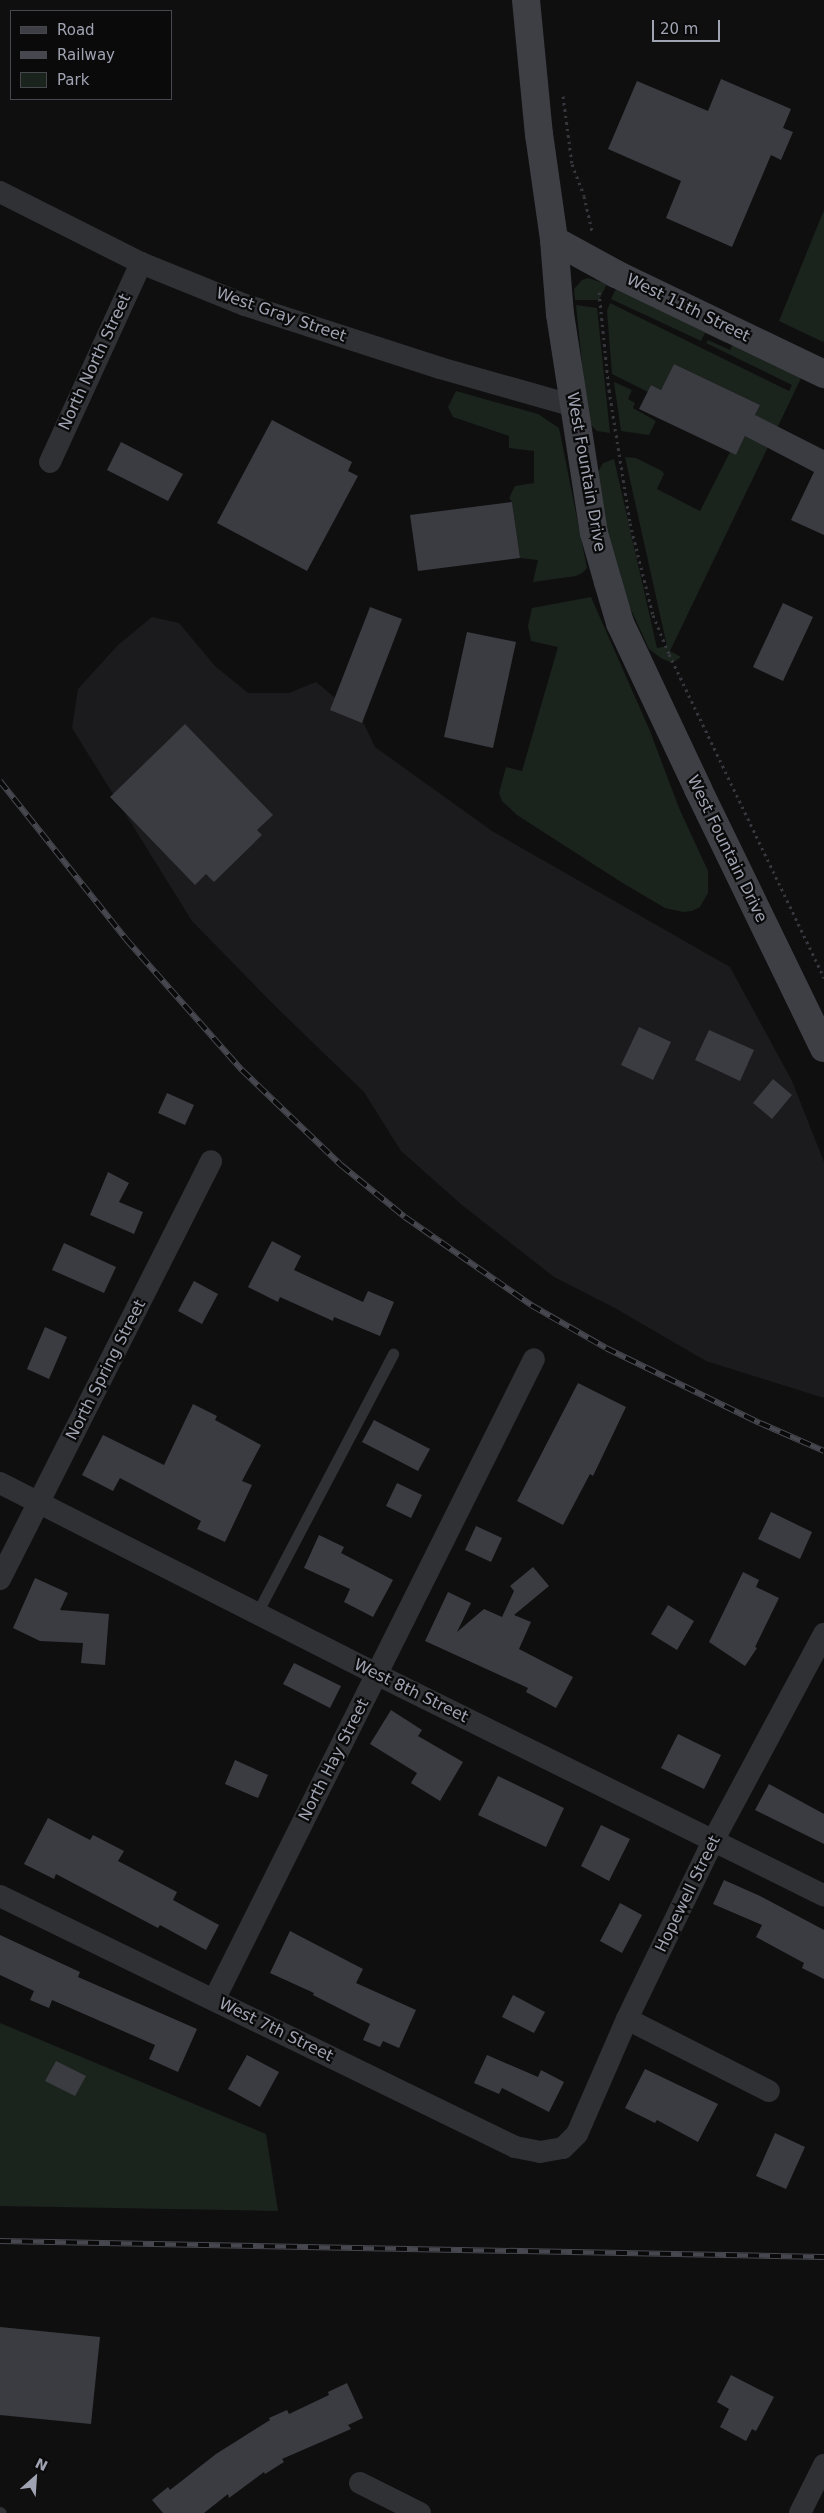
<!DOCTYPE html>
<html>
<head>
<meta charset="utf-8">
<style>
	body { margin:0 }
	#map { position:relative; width:824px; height:2513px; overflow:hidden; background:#0f0f10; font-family:"DejaVu Sans",sans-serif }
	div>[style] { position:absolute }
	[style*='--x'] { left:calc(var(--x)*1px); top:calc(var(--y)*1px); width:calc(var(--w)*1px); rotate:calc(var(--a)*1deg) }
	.built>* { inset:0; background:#1b1b1d }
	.green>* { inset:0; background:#1b231d }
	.building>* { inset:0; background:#3b3c41 }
	.path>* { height:3px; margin-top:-1.5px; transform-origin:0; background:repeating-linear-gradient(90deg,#36373c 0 2.5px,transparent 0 6.5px) }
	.lane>* { height:11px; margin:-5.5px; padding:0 5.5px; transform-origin:5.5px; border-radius:5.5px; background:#303135 }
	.street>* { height:22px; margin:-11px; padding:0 11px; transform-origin:11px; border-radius:11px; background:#303135 }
	.secondary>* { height:28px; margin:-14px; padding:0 14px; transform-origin:14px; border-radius:14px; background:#3e3f45 }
	.rail>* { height:5.5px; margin-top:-2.75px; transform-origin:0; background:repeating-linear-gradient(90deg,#0a0a0b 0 11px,#47484f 0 22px); box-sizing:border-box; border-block:1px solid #47484f }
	span { translate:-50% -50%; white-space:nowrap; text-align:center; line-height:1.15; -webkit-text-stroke:4.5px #0a0a0b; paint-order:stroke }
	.street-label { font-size:16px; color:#a0a4b2 }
	.legend { position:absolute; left:10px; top:10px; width:162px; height:90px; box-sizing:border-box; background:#0a0a0b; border:1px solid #46484e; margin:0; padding:6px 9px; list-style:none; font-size:15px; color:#a0a4b2 }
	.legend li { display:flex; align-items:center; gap:10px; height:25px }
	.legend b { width:25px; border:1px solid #46484e }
	.north { position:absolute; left:10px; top:2453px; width:50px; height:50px; -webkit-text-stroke:4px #0a0a0b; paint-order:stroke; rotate:26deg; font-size:14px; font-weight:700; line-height:20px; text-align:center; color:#a0a4b2 }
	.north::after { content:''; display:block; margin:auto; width:18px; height:22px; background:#a0a4b2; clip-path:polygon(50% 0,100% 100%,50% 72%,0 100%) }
	.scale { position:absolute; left:652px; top:20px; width:68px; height:22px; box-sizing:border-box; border:2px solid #a0a4b2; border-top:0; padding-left:6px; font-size:15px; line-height:18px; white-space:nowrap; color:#a0a4b2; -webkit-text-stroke:4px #0a0a0b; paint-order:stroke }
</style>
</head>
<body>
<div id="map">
	<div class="built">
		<div style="clip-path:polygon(152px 617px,179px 623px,215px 666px,248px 693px,289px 693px,316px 682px,362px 720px,375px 747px,492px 831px,730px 967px,792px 1081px,824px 1162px,824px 1398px,706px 1361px,615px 1308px,554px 1277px,462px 1205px,401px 1151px,364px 1092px,273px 1004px,192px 921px,72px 728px,78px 689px,118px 645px)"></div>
	</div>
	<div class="green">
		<div style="clip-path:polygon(824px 210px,824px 340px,823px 342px,779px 321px)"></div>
		<div style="clip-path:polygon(588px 278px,607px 284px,599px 300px,575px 300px,574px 289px,582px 280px)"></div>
		<div style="clip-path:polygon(617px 287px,728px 339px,726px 343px,705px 333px,701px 341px,611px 299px)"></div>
		<div style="clip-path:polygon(610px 303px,789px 391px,792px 385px,706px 343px,708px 340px,730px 350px,734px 342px,803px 374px,670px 651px,681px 657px,672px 663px,661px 658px,649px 649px,628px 603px,604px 522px,598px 472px,603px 463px,614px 459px,657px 648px,667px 646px,625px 457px,636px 458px,662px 471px,664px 474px,657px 489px,700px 511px,730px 452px,736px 455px,760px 405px,674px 364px,661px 390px,651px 385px,648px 392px,612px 374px,607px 311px)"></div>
		<div style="clip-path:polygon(576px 305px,597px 308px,610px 433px,597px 431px,588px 422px)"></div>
		<div style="clip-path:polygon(614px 382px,632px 390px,628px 399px,635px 403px,633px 408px,656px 421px,649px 435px,621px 431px)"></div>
		<div style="clip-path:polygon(456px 391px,538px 414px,559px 428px,587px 568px,582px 573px,576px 576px,533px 582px,538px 560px,520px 558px,512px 502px,509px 498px,515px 486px,534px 483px,534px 451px,509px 448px,509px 436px,453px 417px,448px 407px)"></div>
		<div style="clip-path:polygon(591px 597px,650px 731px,679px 808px,708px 871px,708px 893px,700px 907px,692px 911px,683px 912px,665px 908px,621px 882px,517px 815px,502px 801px,499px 793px,506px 767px,522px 771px,558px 647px,531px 641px,528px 626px,532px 608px)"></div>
		<div style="clip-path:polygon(0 2023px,266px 2134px,278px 2211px,0 2206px)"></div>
	</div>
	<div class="building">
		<div style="clip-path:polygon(721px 79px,791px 109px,783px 128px,793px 132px,781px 160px,771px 155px,732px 247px,666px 218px,681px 181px,608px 149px,637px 81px,708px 111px)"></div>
		<div style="clip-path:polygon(674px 364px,760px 405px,755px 415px,824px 450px,824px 535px,791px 520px,814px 472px,745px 436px,736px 455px,639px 409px,651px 385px,661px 390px)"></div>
		<div style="clip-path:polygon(272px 420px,352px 462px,348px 471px,358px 476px,307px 571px,217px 523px)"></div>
		<div style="clip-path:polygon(121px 442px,183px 474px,168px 501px,107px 470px)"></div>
		<div style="clip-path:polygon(512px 502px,520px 558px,418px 571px,410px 515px)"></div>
		<div style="clip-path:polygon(783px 603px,813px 617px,783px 681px,753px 667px)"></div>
		<div style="clip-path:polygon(370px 607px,402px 619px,362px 723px,330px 710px)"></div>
		<div style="clip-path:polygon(467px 632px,516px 642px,493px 748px,444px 737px)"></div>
		<div style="clip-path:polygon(185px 724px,273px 815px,257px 830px,262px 835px,214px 882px,206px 874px,195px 885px,110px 797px)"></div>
		<div style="clip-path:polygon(639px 1027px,671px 1042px,653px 1080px,621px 1065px)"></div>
		<div style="clip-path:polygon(709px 1030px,754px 1050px,740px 1081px,695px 1060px)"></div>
		<div style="clip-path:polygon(773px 1079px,792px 1095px,772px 1119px,753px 1103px)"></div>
		<div style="clip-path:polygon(167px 1093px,194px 1105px,185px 1125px,158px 1113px)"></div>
		<div style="clip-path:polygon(108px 1172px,129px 1183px,119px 1202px,143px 1212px,134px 1234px,90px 1215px)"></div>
		<div style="clip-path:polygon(272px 1241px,301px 1256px,294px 1270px,363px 1302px,368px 1291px,394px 1302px,380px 1336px,334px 1317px,333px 1321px,280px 1297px,278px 1302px,248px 1287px)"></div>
		<div style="clip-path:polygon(64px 1243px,116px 1267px,104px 1293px,52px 1270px)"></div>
		<div style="clip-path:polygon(194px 1281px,218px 1294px,202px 1324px,178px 1311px)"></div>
		<div style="clip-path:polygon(45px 1327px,67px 1337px,49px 1379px,27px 1369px)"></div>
		<div style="clip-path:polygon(578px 1383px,626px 1407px,593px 1476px,590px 1474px,563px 1525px,517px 1501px)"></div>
		<div style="clip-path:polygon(193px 1404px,217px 1416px,215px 1420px,261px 1445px,242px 1481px,252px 1485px,225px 1542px,197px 1529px,201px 1521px,120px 1478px,113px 1491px,82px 1475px,103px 1435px,164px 1465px)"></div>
		<div style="clip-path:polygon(374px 1420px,430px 1449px,418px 1471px,362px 1442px)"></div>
		<div style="clip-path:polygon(397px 1483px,422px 1495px,411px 1518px,386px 1506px)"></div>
		<div style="clip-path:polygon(771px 1512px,812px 1532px,800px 1559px,758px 1539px)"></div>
		<div style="clip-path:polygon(476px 1526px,502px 1538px,491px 1562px,465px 1550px)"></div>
		<div style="clip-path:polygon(319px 1535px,344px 1547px,341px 1553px,393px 1580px,373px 1617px,344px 1602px,350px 1589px,304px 1568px)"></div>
		<div style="clip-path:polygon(533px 1567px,549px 1586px,514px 1615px,531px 1622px,519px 1649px,573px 1677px,556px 1708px,526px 1692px,528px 1688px,425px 1641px,448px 1592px,471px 1603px,457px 1632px,484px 1609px,502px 1617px,514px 1591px,510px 1586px)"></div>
		<div style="clip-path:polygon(743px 1572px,759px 1580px,756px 1587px,779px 1598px,755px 1647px,757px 1648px,745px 1666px,709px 1642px)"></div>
		<div style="clip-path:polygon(35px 1578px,68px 1593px,60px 1610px,109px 1614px,105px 1665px,81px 1663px,83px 1643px,40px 1641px,13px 1628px)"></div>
		<div style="clip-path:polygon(668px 1605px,694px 1621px,677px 1650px,651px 1634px)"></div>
		<div style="clip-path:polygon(294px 1663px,341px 1686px,330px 1708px,283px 1684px)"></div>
		<div style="clip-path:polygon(391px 1710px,422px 1730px,418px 1736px,463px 1762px,440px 1801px,411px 1783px,417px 1773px,370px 1744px)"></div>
		<div style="clip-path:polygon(678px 1734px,721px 1755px,704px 1789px,661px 1768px)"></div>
		<div style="clip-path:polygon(235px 1760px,268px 1775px,258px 1798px,225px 1784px)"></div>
		<div style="clip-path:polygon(498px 1776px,564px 1808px,546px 1847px,478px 1815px)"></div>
		<div style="clip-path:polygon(769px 1784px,824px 1814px,824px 1844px,755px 1810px)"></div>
		<div style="clip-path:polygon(48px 1818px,90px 1840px,93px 1835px,124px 1851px,118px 1861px,177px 1892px,173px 1900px,219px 1925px,206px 1950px,160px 1925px,158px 1928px,56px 1874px,54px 1879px,24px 1864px)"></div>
		<div style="clip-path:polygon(601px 1825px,630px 1839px,609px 1881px,581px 1866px)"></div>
		<div style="clip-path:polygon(724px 1880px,760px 1896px,824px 1930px,824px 1979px,802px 1968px,804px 1963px,756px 1937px,762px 1925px,713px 1904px)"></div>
		<div style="clip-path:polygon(620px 1903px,642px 1915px,622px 1953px,600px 1941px)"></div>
		<div style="clip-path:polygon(290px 1931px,363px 1969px,356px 1983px,416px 2010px,399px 2048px,383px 2041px,380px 2047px,363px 2040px,370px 2024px,313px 1995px,314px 1993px,270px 1973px)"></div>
		<div style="clip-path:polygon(0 1935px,80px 1972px,78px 1977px,197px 2029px,178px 2072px,149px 2059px,155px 2045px,52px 2000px,49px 2008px,30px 2000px,34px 1991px,0 1975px)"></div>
		<div style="clip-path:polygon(513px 1995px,545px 2012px,534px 2033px,502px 2017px)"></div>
		<div style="clip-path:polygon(247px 2055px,279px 2072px,260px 2107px,228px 2089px)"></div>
		<div style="clip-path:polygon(487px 2055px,538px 2077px,541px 2070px,564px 2082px,549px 2112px,502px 2088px,499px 2094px,474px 2083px)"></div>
		<div style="clip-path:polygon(56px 2061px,86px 2076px,75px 2096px,45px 2081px)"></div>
		<div style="clip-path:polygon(645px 2069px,718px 2104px,698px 2142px,657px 2120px,655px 2123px,625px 2108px)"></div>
		<div style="clip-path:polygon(775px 2133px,805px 2147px,786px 2189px,756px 2176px)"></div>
		<div style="clip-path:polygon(0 2327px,100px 2337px,91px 2424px,0 2415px)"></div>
		<div style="clip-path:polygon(731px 2375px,774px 2397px,756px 2431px,752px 2429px,746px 2441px,720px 2427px,729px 2409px,717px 2402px)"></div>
		<div style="clip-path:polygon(347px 2383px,363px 2418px,348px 2425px,351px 2429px,282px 2459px,284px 2462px,265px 2474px,264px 2472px,229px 2498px,228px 2494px,204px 2513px,163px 2513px,152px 2500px,168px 2487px,170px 2490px,216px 2454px,270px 2420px,269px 2418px,287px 2410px,289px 2414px,329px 2395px,328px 2392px)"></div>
	</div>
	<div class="path">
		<div style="--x:563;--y:96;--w:69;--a:82.5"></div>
		<div style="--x:572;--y:164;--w:34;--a:69"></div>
		<div style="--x:584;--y:196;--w:36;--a:77"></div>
		<div style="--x:599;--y:292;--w:99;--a:84.2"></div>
		<div style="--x:609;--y:390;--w:135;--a:81"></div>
		<div style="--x:630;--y:523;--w:95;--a:76"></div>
		<div style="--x:653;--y:615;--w:42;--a:67.7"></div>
		<div style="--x:669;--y:654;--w:359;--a:64.4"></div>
	</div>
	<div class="lane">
		<div style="--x:257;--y:1613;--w:293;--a:-62.3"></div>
		<div style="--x:0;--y:2512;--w:1;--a:45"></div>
	</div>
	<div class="street">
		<div style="--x:0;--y:192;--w:158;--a:26.7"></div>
		<div style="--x:141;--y:263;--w:112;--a:22"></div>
		<div style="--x:245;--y:305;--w:205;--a:17.9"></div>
		<div style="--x:440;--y:368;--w:139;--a:15.8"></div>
		<div style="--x:50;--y:462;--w:219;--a:-65.4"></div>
		<div style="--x:0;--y:1483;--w:422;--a:26.9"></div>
		<div style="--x:376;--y:1674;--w:500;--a:26.3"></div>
		<div style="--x:0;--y:1579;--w:468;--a:-63.2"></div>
		<div style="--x:0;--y:1896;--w:573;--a:25.98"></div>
		<div style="--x:515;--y:2147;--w:25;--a:11"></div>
		<div style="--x:540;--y:2152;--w:23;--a:-10"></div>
		<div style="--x:563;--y:2148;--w:20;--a:-45"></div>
		<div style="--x:577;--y:2134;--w:125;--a:-66.5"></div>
		<div style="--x:627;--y:2019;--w:198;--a:-64.2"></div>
		<div style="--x:713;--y:1841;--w:235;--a:-61.8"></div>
		<div style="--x:214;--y:2000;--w:716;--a:-63.47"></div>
		<div style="--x:627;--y:2019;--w:159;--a:26.9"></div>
		<div style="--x:360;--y:2483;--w:67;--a:26.6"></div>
		<div style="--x:800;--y:2513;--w:54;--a:-63.4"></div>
	</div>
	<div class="secondary">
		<div style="--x:526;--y:0;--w:135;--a:84.5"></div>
		<div style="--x:539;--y:134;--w:107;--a:81.9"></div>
		<div style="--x:554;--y:240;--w:74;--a:85.4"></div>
		<div style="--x:560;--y:314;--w:222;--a:81.2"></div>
		<div style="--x:594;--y:533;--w:51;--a:74.1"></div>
		<div style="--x:608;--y:582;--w:43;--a:73.7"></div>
		<div style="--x:620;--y:623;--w:183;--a:64.8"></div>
		<div style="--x:698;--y:789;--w:288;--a:64.1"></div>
		<div style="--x:554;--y:240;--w:71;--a:28.7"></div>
		<div style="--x:616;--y:274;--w:231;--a:25.7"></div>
	</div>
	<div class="rail">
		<div style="--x:0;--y:781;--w:202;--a:51.4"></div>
		<div style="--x:126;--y:939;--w:175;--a:48.5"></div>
		<div style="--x:242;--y:1070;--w:137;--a:43.8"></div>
		<div style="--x:341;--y:1165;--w:82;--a:39.1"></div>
		<div style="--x:405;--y:1217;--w:154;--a:34.9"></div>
		<div style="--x:531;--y:1305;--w:86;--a:29.8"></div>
		<div style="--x:606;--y:1348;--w:171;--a:26"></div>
		<div style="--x:760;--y:1423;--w:70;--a:23.6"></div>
		<div style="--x:0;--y:2241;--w:824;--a:1.11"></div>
	</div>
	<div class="street-label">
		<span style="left:688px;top:308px;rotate:26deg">West 11th Street</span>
		<span style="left:281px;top:315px;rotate:19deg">West Gray Street</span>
		<span style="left:95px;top:362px;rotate:-65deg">North North Street</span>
		<span style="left:586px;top:472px;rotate:80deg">West Fountain Drive</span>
		<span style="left:727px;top:849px;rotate:64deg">West Fountain Drive</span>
		<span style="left:106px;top:1370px;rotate:-63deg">North Spring Street</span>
		<span style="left:411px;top:1691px;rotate:26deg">West 8th Street</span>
		<span style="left:334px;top:1760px;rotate:-63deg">North Hay Street</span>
		<span style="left:688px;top:1894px;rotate:-64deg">Hopewell Street</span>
		<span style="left:276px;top:2030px;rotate:26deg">West 7th Street</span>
	</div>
	<ul class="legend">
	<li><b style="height:6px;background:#3e3f45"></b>Road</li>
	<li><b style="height:6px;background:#47484f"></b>Railway</li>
	<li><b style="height:14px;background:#1b231d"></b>Park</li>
	</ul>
	<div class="north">N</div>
	<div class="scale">20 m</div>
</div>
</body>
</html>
